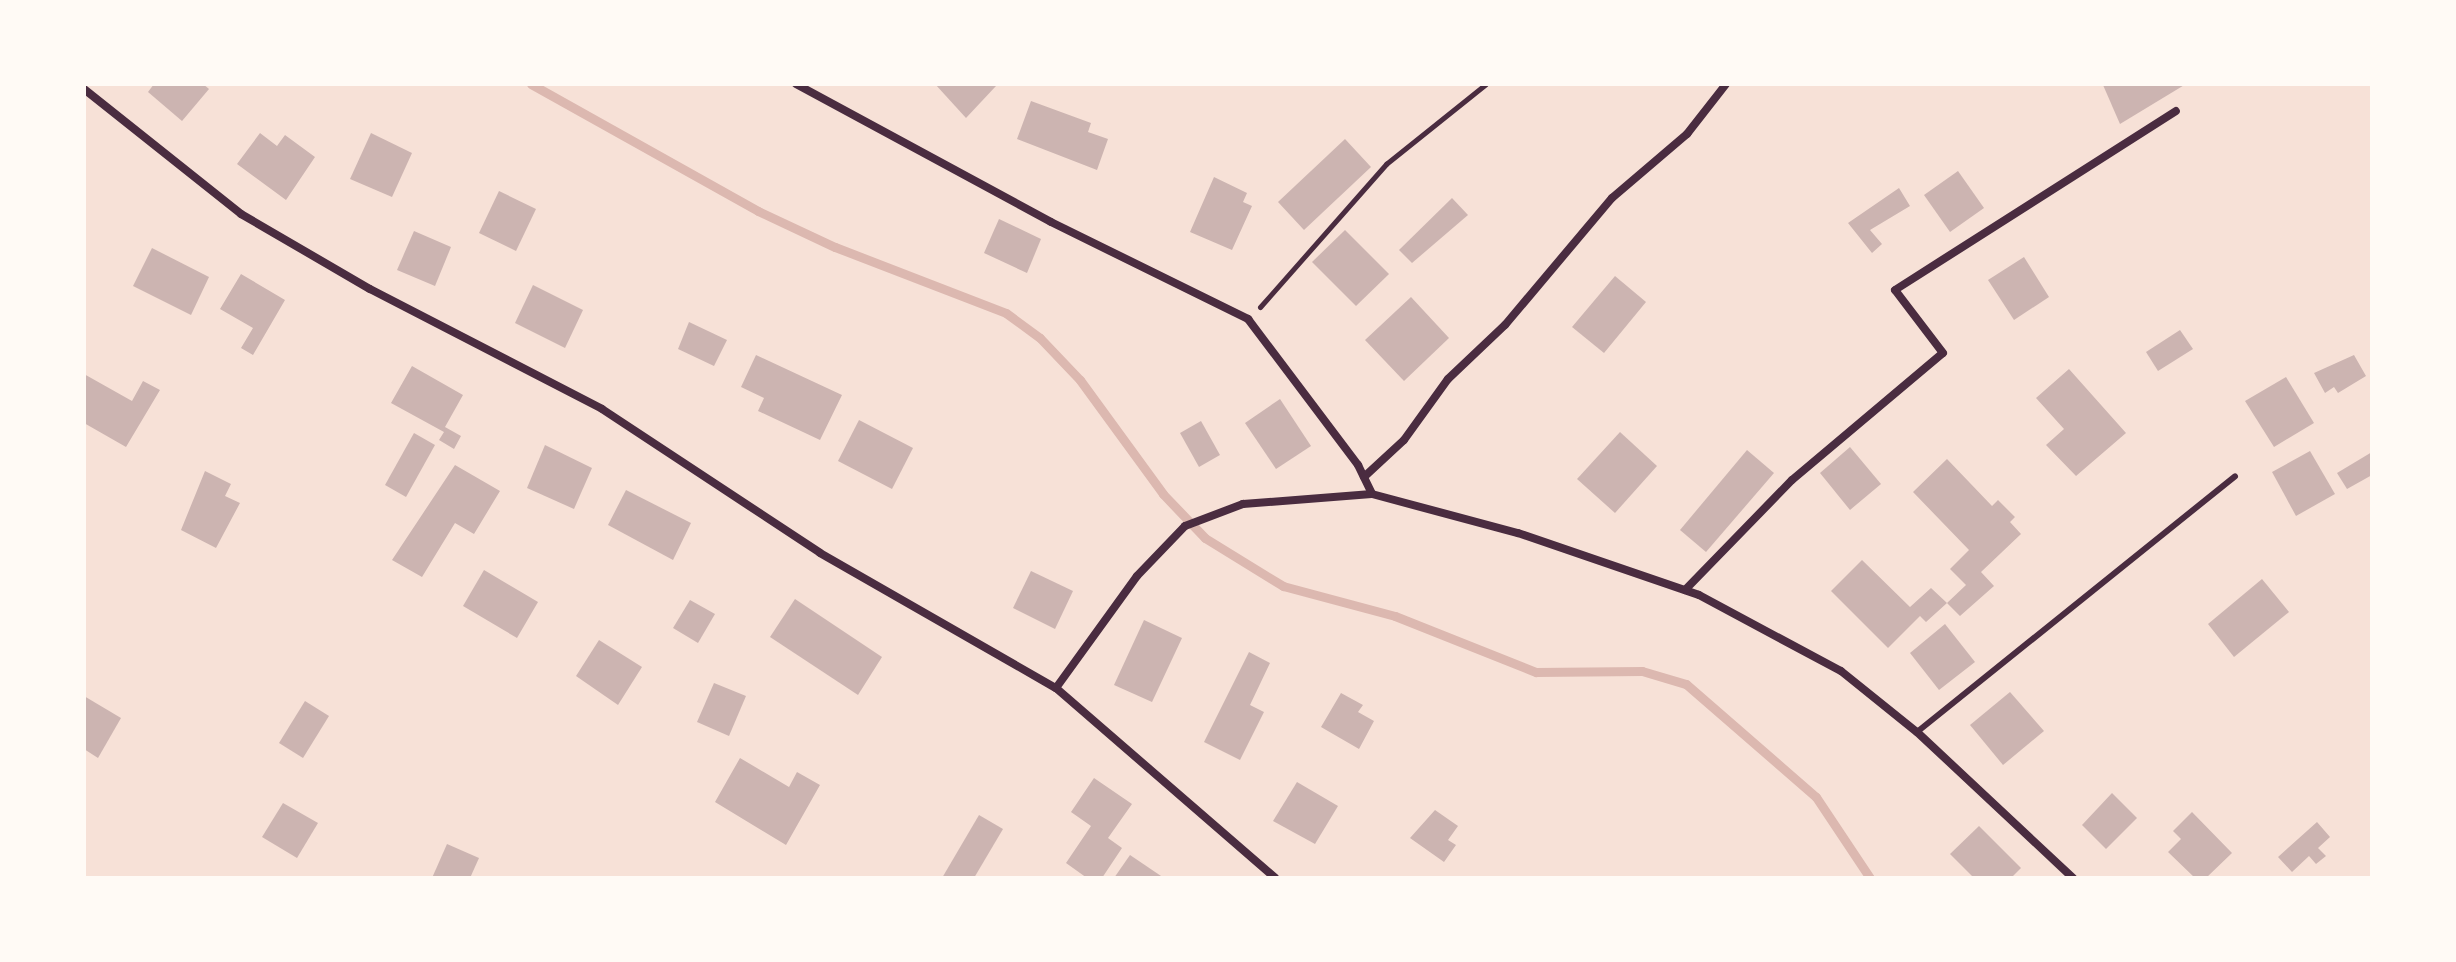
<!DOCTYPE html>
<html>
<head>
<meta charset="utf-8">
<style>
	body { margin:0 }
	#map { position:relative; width:2456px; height:962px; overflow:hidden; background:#f7e1d7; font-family:Montserrat,sans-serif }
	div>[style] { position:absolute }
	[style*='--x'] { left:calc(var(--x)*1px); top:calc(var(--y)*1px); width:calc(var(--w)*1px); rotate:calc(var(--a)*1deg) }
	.stream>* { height:9px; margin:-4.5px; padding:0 4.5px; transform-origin:4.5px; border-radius:4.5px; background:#dcb8b0 }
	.building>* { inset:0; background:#ccb4b1 }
	.path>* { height:5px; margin:-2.5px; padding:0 2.5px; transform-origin:2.5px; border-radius:2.5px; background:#4a2c40 }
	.service>* { height:6px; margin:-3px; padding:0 3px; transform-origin:3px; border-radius:3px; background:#4a2c40 }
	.minor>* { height:8px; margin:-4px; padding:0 4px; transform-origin:4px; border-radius:4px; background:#4a2c40 }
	span { translate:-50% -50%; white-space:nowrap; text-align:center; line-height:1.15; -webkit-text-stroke:8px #fffaf5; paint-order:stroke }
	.frame { position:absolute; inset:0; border:86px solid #fffaf5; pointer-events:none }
</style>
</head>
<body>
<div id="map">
	<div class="stream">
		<div style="--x:531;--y:84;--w:260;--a:29.2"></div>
		<div style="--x:758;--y:211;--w:85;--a:25.1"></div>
		<div style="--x:835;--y:247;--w:183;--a:21.1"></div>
		<div style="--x:1006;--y:313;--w:42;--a:36.3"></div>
		<div style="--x:1040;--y:338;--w:58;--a:46.4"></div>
		<div style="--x:1080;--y:380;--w:141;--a:53.9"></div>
		<div style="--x:1163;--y:494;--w:61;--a:46.3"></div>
		<div style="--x:1205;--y:538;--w:92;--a:31.6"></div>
		<div style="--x:1283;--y:586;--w:116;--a:15"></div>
		<div style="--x:1395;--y:616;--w:152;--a:21.7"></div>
		<div style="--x:1536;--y:672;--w:106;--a:-0.5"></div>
		<div style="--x:1642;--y:671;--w:46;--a:16.5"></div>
		<div style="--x:1686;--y:684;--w:172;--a:41"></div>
		<div style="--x:1816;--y:797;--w:97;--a:56.3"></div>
	</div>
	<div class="building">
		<div style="clip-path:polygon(154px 84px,203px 84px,209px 89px,182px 121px,148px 92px)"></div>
		<div style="clip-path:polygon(935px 84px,994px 84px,996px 86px,966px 118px)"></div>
		<div style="clip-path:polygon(2186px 84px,2120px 124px,2103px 85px,2106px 84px)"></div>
		<div style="clip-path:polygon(1031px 101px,1091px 123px,1088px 132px,1108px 139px,1097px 170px,1017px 139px)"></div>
		<div style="clip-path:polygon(260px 133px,277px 146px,285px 135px,315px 157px,286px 200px,237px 164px)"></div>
		<div style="clip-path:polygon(371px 133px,412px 153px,392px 197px,350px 179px)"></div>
		<div style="clip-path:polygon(1345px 139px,1371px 167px,1304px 230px,1278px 202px)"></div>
		<div style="clip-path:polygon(1958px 171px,1984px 208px,1950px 232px,1924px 195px)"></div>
		<div style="clip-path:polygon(1214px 177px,1247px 193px,1243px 202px,1252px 206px,1232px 250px,1190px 232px)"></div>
		<div style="clip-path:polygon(1899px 188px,1910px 206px,1870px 230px,1882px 244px,1872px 253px,1848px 223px)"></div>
		<div style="clip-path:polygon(499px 191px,536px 209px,516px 251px,479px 233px)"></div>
		<div style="clip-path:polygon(1452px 198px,1468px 215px,1412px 263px,1399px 250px)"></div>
		<div style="clip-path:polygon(999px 219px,1041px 239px,1027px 273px,984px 253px)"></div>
		<div style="clip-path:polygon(1345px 230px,1389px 274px,1356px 306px,1312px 262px)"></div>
		<div style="clip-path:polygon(414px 231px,451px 247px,435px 286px,397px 270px)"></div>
		<div style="clip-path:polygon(152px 248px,209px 277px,191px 315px,133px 286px)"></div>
		<div style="clip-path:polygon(2024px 257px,2049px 297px,2014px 320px,1988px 280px)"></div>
		<div style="clip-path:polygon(241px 274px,285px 300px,253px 355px,241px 348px,253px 328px,220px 309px)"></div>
		<div style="clip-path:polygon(1615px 276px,1646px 302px,1604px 353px,1572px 327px)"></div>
		<div style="clip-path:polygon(533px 285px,583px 310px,565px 348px,515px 323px)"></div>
		<div style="clip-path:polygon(1411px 297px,1449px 338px,1404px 381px,1365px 340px)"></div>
		<div style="clip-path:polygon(689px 322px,727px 340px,714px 366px,678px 349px)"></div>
		<div style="clip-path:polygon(2180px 330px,2193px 349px,2158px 371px,2146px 352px)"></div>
		<div style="clip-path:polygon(756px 355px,842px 395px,820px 440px,758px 411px,764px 398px,741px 387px)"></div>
		<div style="clip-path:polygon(2354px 355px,2366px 376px,2338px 393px,2334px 387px,2325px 393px,2314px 373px)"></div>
		<div style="clip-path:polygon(412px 366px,463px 395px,445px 427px,461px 436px,454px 449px,439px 440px,444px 432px,391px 403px)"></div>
		<div style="clip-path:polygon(2069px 369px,2126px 433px,2076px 476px,2046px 445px,2064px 429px,2036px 398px)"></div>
		<div style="clip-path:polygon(84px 374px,132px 401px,143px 381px,160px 390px,126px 447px,84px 423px)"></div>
		<div style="clip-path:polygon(2286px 377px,2314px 423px,2274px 447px,2245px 401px)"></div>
		<div style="clip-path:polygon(1280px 399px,1311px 446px,1276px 469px,1245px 423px)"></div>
		<div style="clip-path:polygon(859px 420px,913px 448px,892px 489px,838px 461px)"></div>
		<div style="clip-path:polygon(1201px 421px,1220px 455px,1199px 467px,1180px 433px)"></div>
		<div style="clip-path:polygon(1620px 432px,1657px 466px,1615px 513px,1577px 479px)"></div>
		<div style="clip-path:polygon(414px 433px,435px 445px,406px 497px,385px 485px)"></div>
		<div style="clip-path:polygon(545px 445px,592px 468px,574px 509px,527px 488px)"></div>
		<div style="clip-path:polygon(1850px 447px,1881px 484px,1850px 510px,1820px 473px)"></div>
		<div style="clip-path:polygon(1747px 450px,1774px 473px,1706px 552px,1680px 530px)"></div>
		<div style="clip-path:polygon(2310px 451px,2335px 494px,2296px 516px,2272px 472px)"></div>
		<div style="clip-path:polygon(2372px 452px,2372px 475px,2347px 489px,2337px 473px)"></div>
		<div style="clip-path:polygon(1947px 459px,1992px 506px,1998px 500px,2015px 517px,2010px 522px,2021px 534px,1981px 572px,1994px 586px,1960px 616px,1947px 603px,1966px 585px,1950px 569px,1969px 550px,1913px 492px)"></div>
		<div style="clip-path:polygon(455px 465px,500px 491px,474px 534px,455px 523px,422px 577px,392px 560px)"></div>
		<div style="clip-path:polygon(205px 471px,231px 484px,225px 496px,240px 503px,216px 548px,181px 530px)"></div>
		<div style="clip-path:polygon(626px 490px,691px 523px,673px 560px,608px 525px)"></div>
		<div style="clip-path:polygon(1862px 560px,1910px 607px,1931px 588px,1947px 603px,1926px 622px,1920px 616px,1888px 648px,1831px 591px)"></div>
		<div style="clip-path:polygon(484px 570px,538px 602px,517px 638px,463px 606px)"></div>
		<div style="clip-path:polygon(1031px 571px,1073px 591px,1055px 629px,1013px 608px)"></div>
		<div style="clip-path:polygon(2262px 579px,2289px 612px,2234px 657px,2208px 624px)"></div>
		<div style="clip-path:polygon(795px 599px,882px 657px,858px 695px,770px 637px)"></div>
		<div style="clip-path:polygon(690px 600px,715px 614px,698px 643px,673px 628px)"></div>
		<div style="clip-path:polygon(1144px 620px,1182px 638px,1152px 702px,1114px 685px)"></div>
		<div style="clip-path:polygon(1945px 624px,1975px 662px,1939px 690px,1910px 653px)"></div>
		<div style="clip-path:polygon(599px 640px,642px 667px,618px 705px,576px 676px)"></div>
		<div style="clip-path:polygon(1249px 652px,1270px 663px,1250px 705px,1264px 712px,1240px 760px,1204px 742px)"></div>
		<div style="clip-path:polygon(714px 683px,746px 696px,729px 736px,697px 722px)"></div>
		<div style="clip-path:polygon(2010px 692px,2044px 731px,2003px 765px,1970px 725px)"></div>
		<div style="clip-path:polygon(1341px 693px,1363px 705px,1358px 712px,1374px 721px,1359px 749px,1321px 727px)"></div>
		<div style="clip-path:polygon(84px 696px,121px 718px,98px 758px,84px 749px)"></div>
		<div style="clip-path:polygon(305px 701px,329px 716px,303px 758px,279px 743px)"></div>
		<div style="clip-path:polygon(740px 758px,789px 787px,797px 772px,820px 785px,786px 845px,715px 802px)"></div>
		<div style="clip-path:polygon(1094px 778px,1132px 804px,1108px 838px,1122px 848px,1102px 878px,1087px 878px,1066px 863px,1091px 826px,1071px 812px)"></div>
		<div style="clip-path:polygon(1297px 782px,1338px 806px,1315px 844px,1273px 821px)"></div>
		<div style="clip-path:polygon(2112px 793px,2137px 818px,2106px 849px,2082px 825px)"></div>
		<div style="clip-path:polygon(283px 803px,318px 823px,297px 858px,262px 837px)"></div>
		<div style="clip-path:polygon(1435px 810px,1458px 826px,1448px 840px,1456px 845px,1444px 862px,1410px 838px)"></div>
		<div style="clip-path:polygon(2192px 812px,2232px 853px,2206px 878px,2195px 878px,2168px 852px,2181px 839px,2173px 831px)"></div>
		<div style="clip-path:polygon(979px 815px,1003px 829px,974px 878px,942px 878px)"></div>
		<div style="clip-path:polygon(2317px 822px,2330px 837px,2318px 848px,2326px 856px,2316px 864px,2309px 856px,2292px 872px,2278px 857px)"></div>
		<div style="clip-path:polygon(1979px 826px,2021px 868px,2011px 878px,1974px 878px,1950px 854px)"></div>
		<div style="clip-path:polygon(447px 844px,479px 858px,470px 878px,432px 878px)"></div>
		<div style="clip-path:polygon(1130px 855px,1164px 878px,1114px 878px)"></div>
	</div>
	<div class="path">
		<div style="--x:1260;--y:307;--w:191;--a:-48.6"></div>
		<div style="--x:1386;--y:164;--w:128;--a:-38.7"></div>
	</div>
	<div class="service">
		<div style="--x:1917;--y:732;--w:408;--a:-38.8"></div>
	</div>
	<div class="minor">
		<div style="--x:796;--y:84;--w:290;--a:28.4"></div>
		<div style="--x:1051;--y:222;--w:220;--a:26.2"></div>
		<div style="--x:1248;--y:319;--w:183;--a:53"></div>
		<div style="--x:1358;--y:465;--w:32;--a:64"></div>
		<div style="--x:1372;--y:494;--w:151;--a:15"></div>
		<div style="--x:1518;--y:533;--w:191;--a:18.9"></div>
		<div style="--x:1699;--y:595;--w:161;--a:28.2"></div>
		<div style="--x:1841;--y:671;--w:97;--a:38.8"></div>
		<div style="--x:1917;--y:732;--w:214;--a:43.1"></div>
		<div style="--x:84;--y:89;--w:201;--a:38.5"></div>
		<div style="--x:241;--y:214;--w:149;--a:30.2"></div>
		<div style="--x:370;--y:289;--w:261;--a:27.3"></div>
		<div style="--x:602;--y:409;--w:261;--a:33.4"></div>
		<div style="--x:820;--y:553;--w:272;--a:29.8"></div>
		<div style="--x:1056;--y:688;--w:290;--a:40.9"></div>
		<div style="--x:1364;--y:477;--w:54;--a:-42.8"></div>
		<div style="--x:1404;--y:440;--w:75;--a:-54.2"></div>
		<div style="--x:1448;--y:379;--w:79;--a:-43.5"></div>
		<div style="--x:1505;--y:325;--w:166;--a:-49.9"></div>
		<div style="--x:1612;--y:198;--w:99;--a:-40.5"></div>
		<div style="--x:1687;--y:134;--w:63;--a:-52"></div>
		<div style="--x:1685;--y:590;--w:153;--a:-45.8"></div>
		<div style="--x:1792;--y:480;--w:197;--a:-40.1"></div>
		<div style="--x:1943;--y:353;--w:79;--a:-127.3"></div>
		<div style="--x:1895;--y:290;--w:333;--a:-32.5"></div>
		<div style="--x:1056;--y:688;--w:138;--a:-54.1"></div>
		<div style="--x:1137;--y:576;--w:69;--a:-46.2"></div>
		<div style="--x:1185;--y:526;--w:62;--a:-20.8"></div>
		<div style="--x:1243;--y:504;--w:129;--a:-4.4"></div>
	</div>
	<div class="frame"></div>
</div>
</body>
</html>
